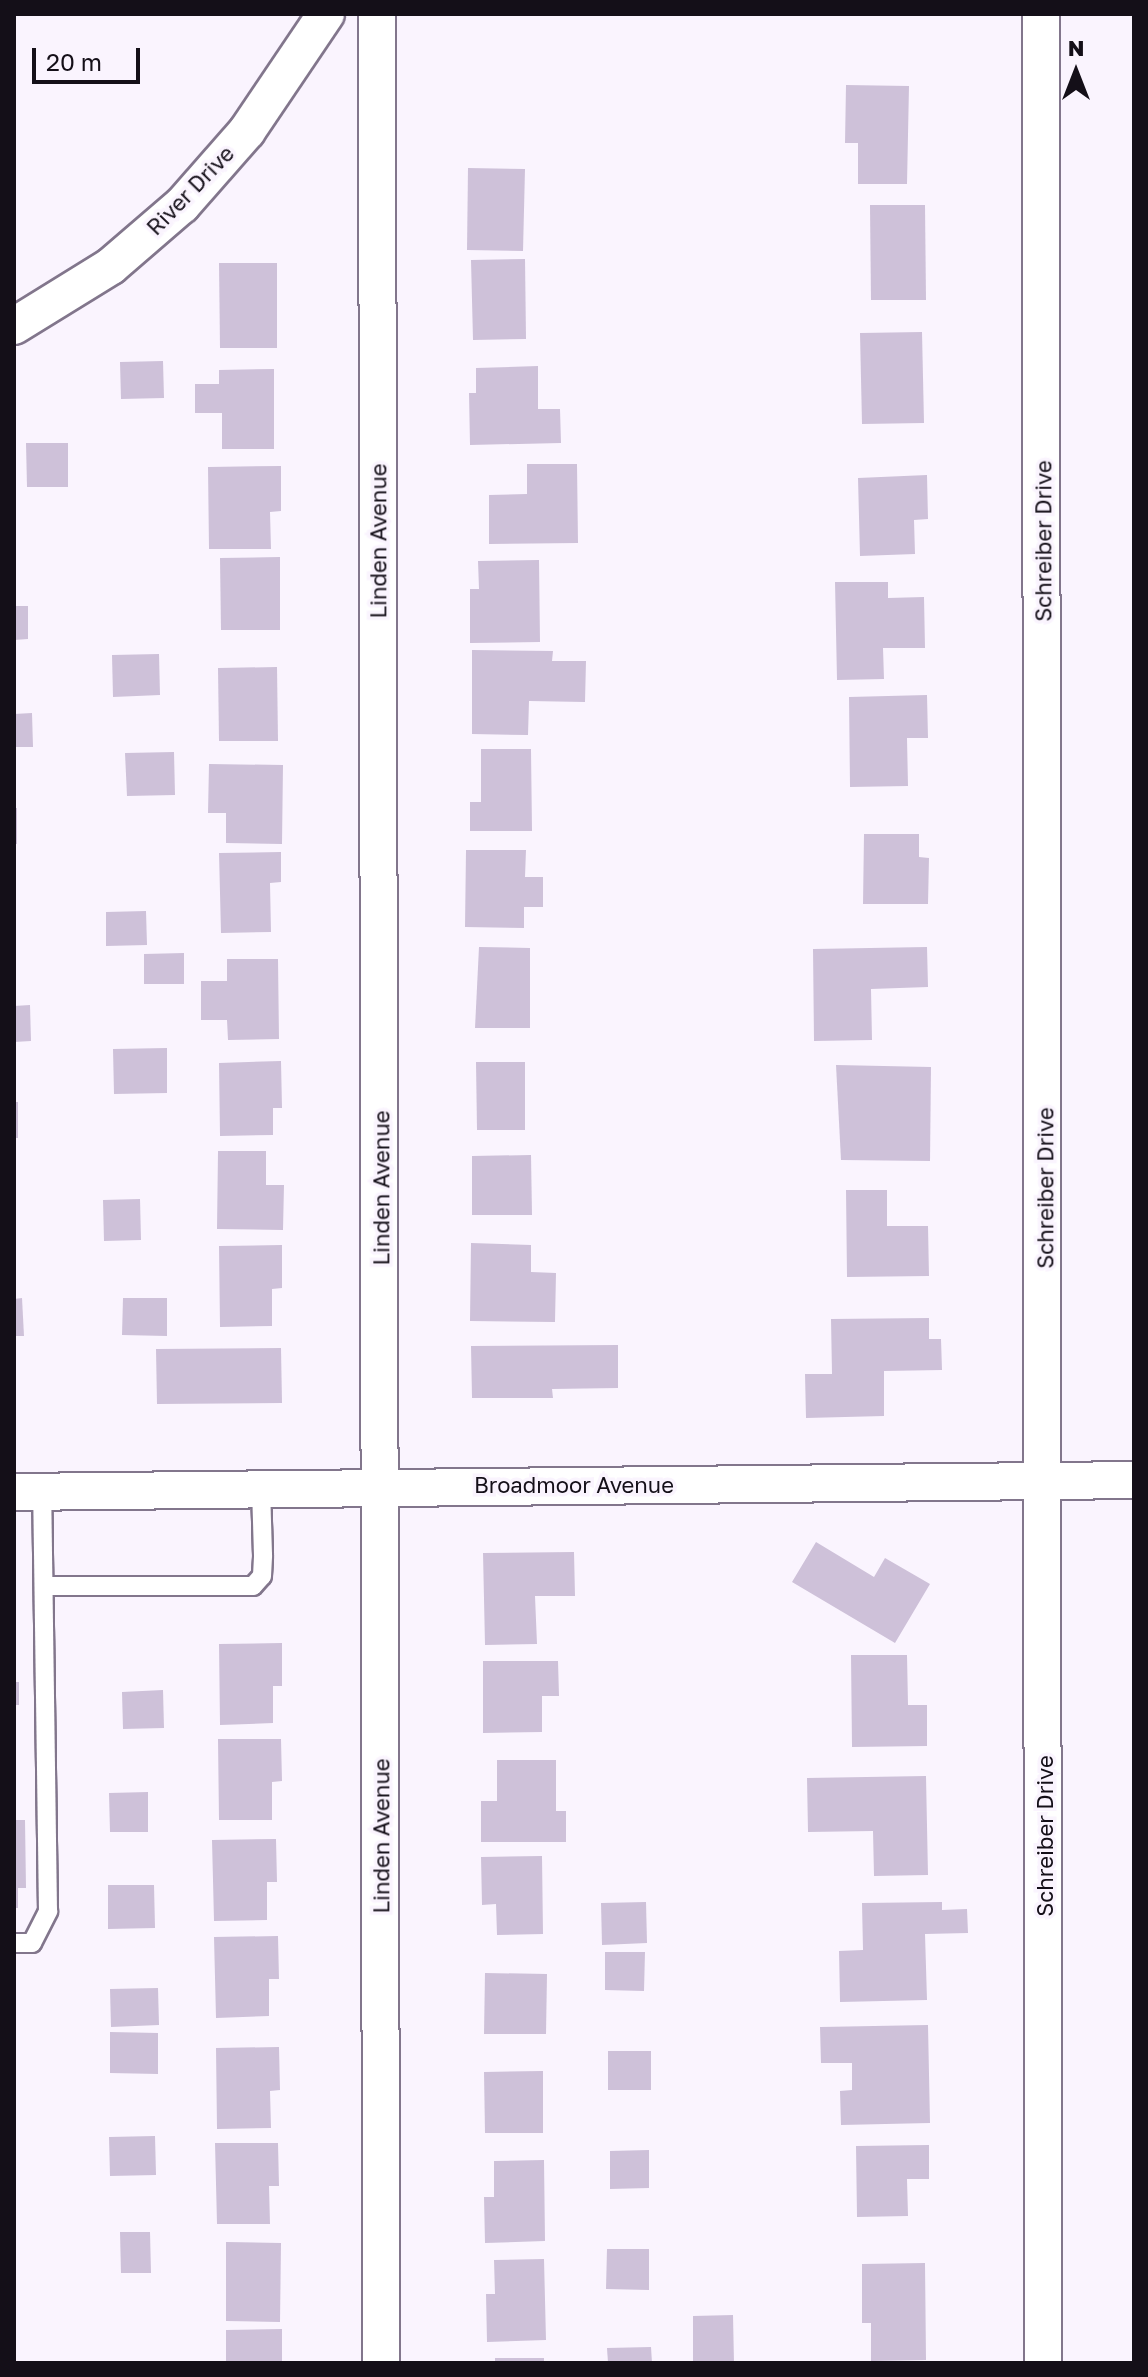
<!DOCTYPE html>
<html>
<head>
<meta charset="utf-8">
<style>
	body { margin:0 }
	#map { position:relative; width:1148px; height:2377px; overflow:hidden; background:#faf4fe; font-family:"Golos Text",sans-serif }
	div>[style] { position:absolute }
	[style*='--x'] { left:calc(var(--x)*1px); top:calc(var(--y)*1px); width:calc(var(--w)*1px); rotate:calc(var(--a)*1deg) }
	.building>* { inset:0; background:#cec1d9 }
	.roads { filter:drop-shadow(2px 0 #82768c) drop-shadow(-2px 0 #82768c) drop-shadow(0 2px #82768c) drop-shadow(0 -2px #82768c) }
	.service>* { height:18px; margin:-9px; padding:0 9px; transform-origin:9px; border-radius:9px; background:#fff }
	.minor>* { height:36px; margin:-18px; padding:0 18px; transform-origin:18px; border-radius:18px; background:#fff }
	span { translate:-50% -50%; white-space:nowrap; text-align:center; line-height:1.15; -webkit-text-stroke:7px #faf4fe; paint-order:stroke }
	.street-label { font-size:22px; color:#140f18 }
	.frame { position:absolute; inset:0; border:16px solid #140f18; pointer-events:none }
	.north { position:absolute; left:1036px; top:32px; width:80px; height:80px; -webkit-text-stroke:6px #faf4fe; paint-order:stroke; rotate:0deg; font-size:22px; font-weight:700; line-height:32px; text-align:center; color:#140f18 }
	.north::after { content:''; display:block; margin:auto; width:28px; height:36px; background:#140f18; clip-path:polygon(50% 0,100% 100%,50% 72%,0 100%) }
	.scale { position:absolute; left:32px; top:48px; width:108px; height:36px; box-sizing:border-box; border:4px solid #140f18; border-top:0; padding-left:10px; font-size:24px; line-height:28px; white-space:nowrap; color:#140f18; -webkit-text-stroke:6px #faf4fe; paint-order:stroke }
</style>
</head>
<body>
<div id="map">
	<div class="building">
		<div style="clip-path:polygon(846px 85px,909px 86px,907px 184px,858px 184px,858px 143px,845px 143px)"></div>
		<div style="clip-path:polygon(468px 168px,525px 169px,523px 251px,467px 250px)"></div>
		<div style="clip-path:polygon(870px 205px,925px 205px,926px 300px,871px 300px)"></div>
		<div style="clip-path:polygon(525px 259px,526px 339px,473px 340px,471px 260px)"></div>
		<div style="clip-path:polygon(219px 263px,277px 263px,277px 348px,220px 348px)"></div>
		<div style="clip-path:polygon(922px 332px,924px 423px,862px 424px,860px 333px)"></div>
		<div style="clip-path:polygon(163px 361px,164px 398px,121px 399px,120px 362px)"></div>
		<div style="clip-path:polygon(538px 366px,538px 409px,560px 409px,561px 443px,470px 445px,469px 393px,476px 393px,476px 368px)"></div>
		<div style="clip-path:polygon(274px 369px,274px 449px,222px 449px,222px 413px,195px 413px,195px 384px,219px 384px,219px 370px)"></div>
		<div style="clip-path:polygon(26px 443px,68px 443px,68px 487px,27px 487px)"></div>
		<div style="clip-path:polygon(527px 464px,577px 464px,578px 543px,489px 544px,489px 495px,527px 494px)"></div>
		<div style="clip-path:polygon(281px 466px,281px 511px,270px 512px,271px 549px,209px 549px,208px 467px)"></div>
		<div style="clip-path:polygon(927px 475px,928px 519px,914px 520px,915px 554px,860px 556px,858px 478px)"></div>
		<div style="clip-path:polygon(280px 557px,280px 630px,221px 630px,220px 558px)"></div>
		<div style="clip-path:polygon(539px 560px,540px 642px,470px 643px,470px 589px,479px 589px,478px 561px)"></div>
		<div style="clip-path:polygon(835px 582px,888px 582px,888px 598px,924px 597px,925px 648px,883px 648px,884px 679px,837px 680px)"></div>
		<div style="clip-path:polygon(14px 606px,28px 606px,28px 639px,14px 640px)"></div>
		<div style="clip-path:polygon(472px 650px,553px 651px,552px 661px,586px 661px,585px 702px,529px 701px,528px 735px,472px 734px)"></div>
		<div style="clip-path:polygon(159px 654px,160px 695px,113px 697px,112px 655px)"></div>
		<div style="clip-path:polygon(277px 667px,278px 741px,219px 741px,218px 668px)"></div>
		<div style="clip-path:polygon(927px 695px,928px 738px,907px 738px,908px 786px,850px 787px,849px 697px)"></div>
		<div style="clip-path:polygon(32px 713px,33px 747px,14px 747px,14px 714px)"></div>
		<div style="clip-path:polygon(481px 749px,531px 749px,532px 831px,470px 831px,470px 802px,481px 802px)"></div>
		<div style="clip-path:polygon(174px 752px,175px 795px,127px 796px,125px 753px)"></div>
		<div style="clip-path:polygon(209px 764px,283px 765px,282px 844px,226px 843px,226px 813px,208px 813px)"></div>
		<div style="clip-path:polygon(14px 808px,17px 808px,17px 844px,14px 844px)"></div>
		<div style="clip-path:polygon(864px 834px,919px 834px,919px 857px,929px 858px,928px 904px,863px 904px)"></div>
		<div style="clip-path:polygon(466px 850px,526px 850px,525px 877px,543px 877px,543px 907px,524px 907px,524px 928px,465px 927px)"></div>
		<div style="clip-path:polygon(281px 852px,281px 882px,270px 883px,271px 932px,221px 933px,219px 853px)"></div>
		<div style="clip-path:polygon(146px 911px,147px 945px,106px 946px,106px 912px)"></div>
		<div style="clip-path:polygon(479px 947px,530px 948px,530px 1028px,475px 1028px)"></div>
		<div style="clip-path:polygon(927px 947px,928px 987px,871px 989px,872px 1040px,814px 1041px,813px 949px)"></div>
		<div style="clip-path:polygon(184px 953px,184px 984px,144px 984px,144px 954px)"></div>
		<div style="clip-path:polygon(227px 959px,278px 959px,279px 1039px,228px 1040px,227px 1020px,201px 1020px,201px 981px,227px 981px)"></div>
		<div style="clip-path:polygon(30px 1005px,31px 1041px,14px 1042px,14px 1006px)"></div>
		<div style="clip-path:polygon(167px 1048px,167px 1093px,114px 1094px,113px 1049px)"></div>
		<div style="clip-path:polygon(281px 1061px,282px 1108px,273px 1108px,273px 1135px,220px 1136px,219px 1063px)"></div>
		<div style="clip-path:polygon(476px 1062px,525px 1062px,525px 1130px,477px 1130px)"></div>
		<div style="clip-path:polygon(836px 1065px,931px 1067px,930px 1161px,841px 1160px)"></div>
		<div style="clip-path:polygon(14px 1102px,18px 1102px,18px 1138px,14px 1138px)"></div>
		<div style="clip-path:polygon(218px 1151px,266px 1151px,266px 1185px,284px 1185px,283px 1230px,217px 1229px)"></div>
		<div style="clip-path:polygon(531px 1155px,532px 1215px,472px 1215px,472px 1156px)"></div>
		<div style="clip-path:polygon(846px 1190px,887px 1190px,887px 1226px,928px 1226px,929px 1276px,847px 1277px)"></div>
		<div style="clip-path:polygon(140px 1199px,141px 1240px,104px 1241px,103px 1200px)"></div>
		<div style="clip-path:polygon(471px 1243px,531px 1245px,531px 1272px,556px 1273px,555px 1322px,470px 1321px)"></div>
		<div style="clip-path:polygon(282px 1245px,282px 1288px,272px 1289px,272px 1326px,220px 1327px,219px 1246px)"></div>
		<div style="clip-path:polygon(22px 1298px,24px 1336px,14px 1336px,14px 1299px)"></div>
		<div style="clip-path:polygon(123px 1298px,167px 1298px,167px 1336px,122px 1335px)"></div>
		<div style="clip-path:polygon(929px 1318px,929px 1339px,941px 1339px,942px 1370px,884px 1371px,884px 1416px,806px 1418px,805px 1374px,832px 1374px,831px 1319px)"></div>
		<div style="clip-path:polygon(618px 1345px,618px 1388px,552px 1389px,553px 1398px,472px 1398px,471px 1346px)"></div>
		<div style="clip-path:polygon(281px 1348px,282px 1403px,157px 1404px,156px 1349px)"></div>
		<div style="clip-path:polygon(816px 1542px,874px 1577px,885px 1558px,930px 1584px,895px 1643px,792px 1582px)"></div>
		<div style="clip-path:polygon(574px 1552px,575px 1596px,535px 1596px,537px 1644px,485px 1645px,483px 1553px)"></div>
		<div style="clip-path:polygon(282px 1643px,282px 1686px,273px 1686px,273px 1723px,220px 1725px,219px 1644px)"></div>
		<div style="clip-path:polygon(851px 1655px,907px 1655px,908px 1705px,927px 1705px,927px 1746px,852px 1747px)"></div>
		<div style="clip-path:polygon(483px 1661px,558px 1661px,559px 1696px,542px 1696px,542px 1732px,483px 1733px)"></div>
		<div style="clip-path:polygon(14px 1682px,19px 1682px,19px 1705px,14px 1705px)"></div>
		<div style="clip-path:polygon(163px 1690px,164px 1728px,123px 1729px,122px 1692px)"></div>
		<div style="clip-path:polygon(218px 1739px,281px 1739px,282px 1781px,272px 1782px,272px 1820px,219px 1820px)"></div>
		<div style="clip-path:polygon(497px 1760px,556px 1760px,556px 1811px,566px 1811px,566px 1842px,481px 1842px,481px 1801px,497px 1801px)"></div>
		<div style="clip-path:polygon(926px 1776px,928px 1875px,874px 1876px,873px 1831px,808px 1832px,807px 1778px)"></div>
		<div style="clip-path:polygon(148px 1792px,148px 1832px,110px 1832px,109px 1793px)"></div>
		<div style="clip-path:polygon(14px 1820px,25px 1820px,26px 1888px,18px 1888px,18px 1908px,14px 1908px)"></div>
		<div style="clip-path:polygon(276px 1839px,277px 1882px,267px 1882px,267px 1920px,214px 1921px,212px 1840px)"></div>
		<div style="clip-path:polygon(542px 1856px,543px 1934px,497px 1935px,496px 1904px,482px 1905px,481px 1857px)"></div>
		<div style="clip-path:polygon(108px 1885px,154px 1885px,155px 1928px,108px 1929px)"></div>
		<div style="clip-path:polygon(646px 1902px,647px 1943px,602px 1945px,601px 1903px)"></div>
		<div style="clip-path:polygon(942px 1902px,942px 1910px,967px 1909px,968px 1933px,925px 1934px,927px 2000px,840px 2002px,839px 1951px,863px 1950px,862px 1903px)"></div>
		<div style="clip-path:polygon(278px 1936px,279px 1979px,269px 1979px,269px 2016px,216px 2018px,214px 1937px)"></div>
		<div style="clip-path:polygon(605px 1952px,645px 1952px,644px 1991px,605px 1990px)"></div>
		<div style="clip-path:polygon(485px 1973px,547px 1974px,546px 2034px,484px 2034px)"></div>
		<div style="clip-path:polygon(158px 1988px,159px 2025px,111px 2027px,110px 1989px)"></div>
		<div style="clip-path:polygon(928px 2025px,930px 2123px,841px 2125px,840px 2091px,852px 2090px,852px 2063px,821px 2063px,820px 2027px)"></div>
		<div style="clip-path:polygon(110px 2032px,158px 2033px,158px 2074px,110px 2073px)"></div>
		<div style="clip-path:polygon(279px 2047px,280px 2090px,270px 2091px,271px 2128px,217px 2129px,216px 2048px)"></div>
		<div style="clip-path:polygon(608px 2051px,651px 2051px,651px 2090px,608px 2090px)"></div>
		<div style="clip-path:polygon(543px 2071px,543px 2133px,485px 2133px,484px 2072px)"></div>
		<div style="clip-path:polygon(155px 2136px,156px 2175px,110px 2176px,109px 2137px)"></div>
		<div style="clip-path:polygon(215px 2143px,278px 2143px,279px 2186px,269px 2186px,270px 2224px,217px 2224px)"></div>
		<div style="clip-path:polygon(929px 2145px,929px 2179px,907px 2179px,908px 2216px,857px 2217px,856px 2146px)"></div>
		<div style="clip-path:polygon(649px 2150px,649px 2188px,610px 2189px,610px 2151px)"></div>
		<div style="clip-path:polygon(544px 2160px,545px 2241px,485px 2243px,484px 2197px,494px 2197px,494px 2161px)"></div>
		<div style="clip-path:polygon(120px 2232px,150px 2232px,151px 2273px,121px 2273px)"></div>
		<div style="clip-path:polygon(226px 2242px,281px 2243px,280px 2322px,226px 2321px)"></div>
		<div style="clip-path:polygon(607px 2249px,649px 2249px,649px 2290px,606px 2289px)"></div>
		<div style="clip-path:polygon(544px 2259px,546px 2340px,487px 2342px,486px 2294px,495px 2294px,494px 2260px)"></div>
		<div style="clip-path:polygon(925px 2263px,926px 2360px,871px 2361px,871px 2323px,862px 2323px,862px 2264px)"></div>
		<div style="clip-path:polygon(733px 2315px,734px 2363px,693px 2363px,693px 2316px)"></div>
		<div style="clip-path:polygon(282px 2329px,282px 2363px,226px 2363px,226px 2330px)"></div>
		<div style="clip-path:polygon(651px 2347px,652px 2363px,608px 2363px,607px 2348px)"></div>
		<div style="clip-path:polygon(495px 2358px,544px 2358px,544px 2363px,495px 2363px)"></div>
	</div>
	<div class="roads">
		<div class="service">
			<div style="--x:46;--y:1586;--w:207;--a:0"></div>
			<div style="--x:253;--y:1586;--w:13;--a:-48"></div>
			<div style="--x:262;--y:1576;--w:21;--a:-87"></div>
			<div style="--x:263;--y:1555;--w:67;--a:-91.7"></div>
			<div style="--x:14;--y:1943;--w:18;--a:0"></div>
			<div style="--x:32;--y:1943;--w:36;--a:-63"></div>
			<div style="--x:48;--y:1911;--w:419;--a:-90.8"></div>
		</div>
		<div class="minor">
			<div style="--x:377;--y:14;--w:2349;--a:89.9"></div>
			<div style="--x:1041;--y:14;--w:2349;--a:89.95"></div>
			<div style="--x:14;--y:326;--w:114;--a:-31.7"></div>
			<div style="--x:111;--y:266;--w:94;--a:-40.7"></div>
			<div style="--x:182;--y:205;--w:98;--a:-48.7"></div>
			<div style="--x:247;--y:131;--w:141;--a:-56"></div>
			<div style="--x:14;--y:1492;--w:1120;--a:-0.61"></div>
		</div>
	</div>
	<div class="street-label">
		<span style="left:190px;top:190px;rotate:-46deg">River Drive</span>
		<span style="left:378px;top:541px;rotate:-90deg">Linden Avenue</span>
		<span style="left:1043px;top:541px;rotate:-90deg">Schreiber Drive</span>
		<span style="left:381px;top:1188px;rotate:-90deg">Linden Avenue</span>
		<span style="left:1045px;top:1188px;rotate:-90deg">Schreiber Drive</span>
		<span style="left:574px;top:1485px">Broadmoor Avenue</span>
		<span style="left:381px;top:1836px;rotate:-90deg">Linden Avenue</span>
		<span style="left:1045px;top:1836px;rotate:-90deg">Schreiber Drive</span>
	</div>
	<div class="frame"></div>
	<div class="north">N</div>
	<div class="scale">20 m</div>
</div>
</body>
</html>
